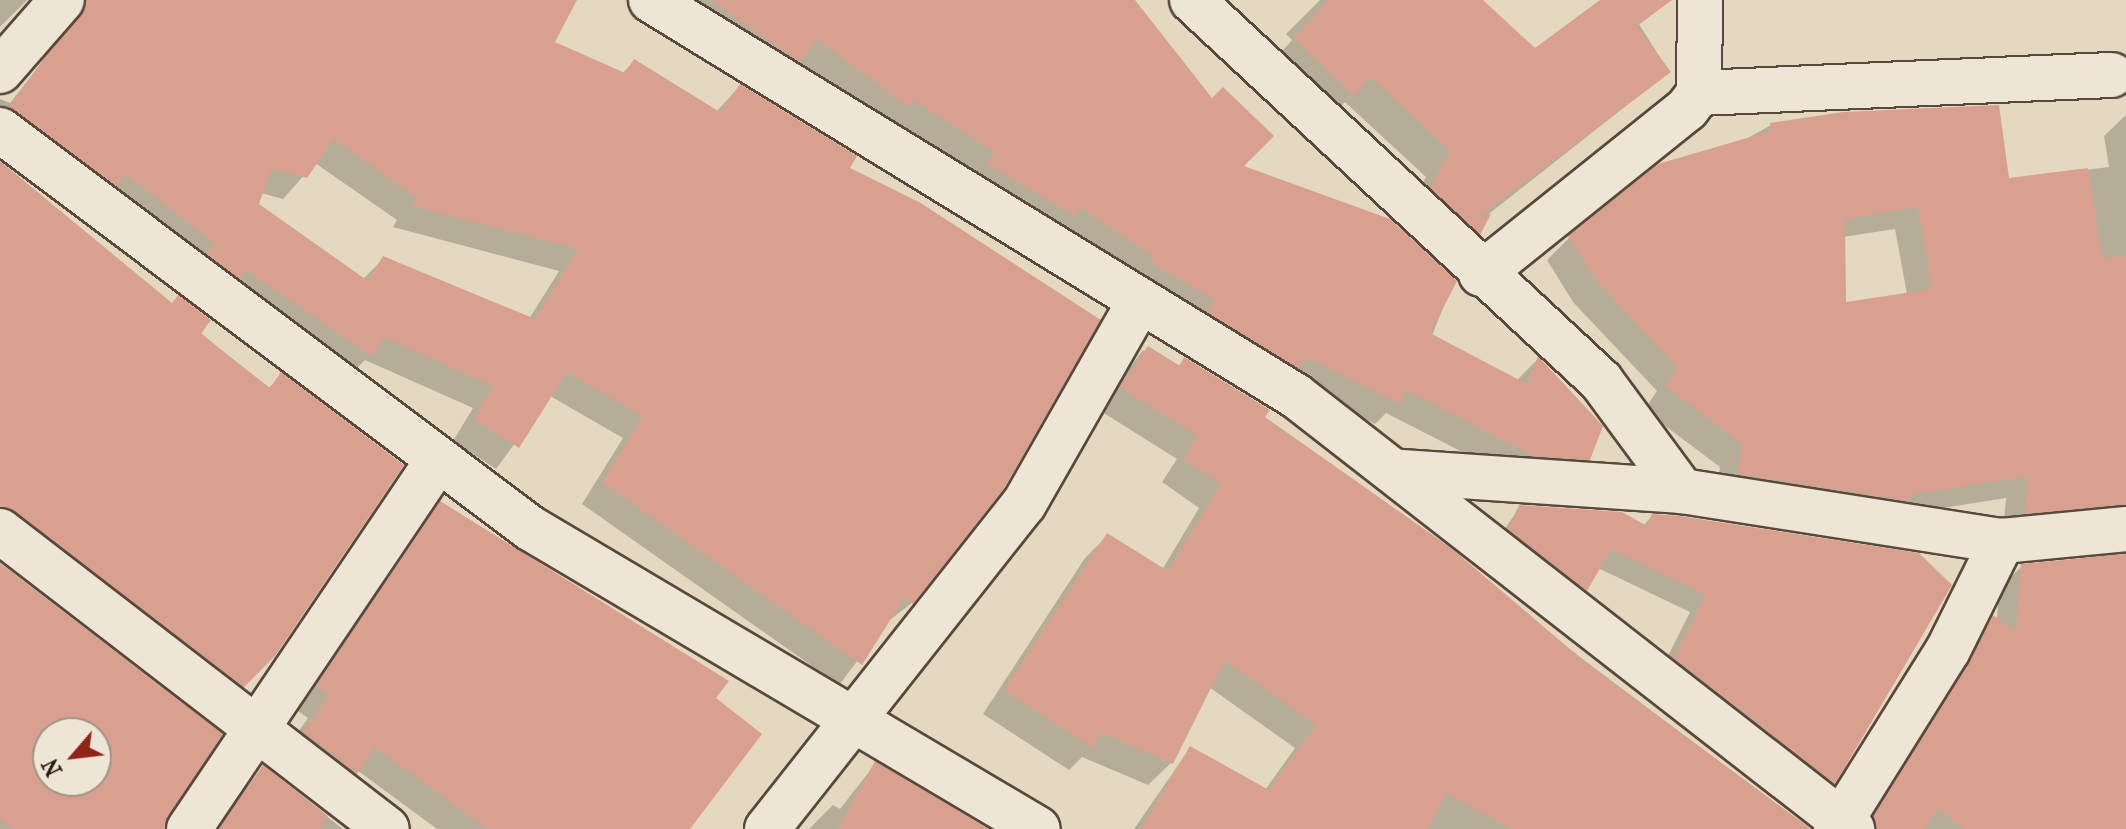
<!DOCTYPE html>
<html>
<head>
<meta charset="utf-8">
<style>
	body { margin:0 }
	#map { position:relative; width:2126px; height:829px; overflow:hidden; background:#e4d9c0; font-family:"IM FELL French Canon",serif }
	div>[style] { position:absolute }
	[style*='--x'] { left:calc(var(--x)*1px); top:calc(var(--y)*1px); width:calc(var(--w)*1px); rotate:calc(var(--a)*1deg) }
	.shadow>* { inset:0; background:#0003 }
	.building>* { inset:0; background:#daa08f }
	.roads { filter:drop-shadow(2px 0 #59483b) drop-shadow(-2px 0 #59483b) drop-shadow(0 2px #59483b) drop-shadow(0 -2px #59483b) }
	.minor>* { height:44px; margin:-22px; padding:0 22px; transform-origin:22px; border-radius:22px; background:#ede6d6 }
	span { translate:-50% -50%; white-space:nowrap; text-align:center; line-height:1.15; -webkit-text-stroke:6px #ede6d6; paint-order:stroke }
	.north { position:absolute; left:32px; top:717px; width:80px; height:80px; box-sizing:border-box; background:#ede6d6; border:2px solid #9f9386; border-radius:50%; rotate:242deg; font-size:22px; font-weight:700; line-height:32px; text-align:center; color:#2b170f }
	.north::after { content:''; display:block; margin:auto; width:28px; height:36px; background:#8f2418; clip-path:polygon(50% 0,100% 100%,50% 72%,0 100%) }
</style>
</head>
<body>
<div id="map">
	<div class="shadow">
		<div style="clip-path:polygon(0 0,27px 0,0 27px)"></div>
		<div style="clip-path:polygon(evenodd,46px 0,574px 0,552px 43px,622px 74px,634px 61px,716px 112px,740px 86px,847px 169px,912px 603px,887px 622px,839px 685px,582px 504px,623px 438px,550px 396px,496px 469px,453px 441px,473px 408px,365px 360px,349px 376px,0 136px,0 99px,10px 103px,60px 40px,65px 15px,46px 0,315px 163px,397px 220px,393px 227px,559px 271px,529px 319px,384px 258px,362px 280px,257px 205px,261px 193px,283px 199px,315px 163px)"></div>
		<div style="clip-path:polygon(693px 0,1126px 0,1241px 167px,1454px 281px,1431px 338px,1516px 381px,1538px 359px,1588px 459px,1566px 481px,1511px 477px,1386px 413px,1375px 424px,1285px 379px,891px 121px,885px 127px,798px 62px,777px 83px)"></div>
		<div style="clip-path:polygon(1320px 0,1480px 0,1534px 50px,1603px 0,1624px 0,1669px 72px,1490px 213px,1454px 259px,1406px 214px,1426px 177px,1345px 102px,1327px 120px,1270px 65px,1292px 40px,1286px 34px)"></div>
		<div style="clip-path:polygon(evenodd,2126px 115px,2126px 551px,2003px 535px,2006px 498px,1892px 516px,1716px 497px,1720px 467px,1644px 410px,1657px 391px,1573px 302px,1547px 260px,1570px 237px,1771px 125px,2007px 180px,2109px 167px,2104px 136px,2126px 115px,1895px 229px,1907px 294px,1844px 304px,1843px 237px,1895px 229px)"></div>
		<div style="clip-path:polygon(0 165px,268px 389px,281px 375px,274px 655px,221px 708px,0 537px)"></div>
		<div style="clip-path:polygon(1143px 350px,1177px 367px,1185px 359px,1808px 829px,1134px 829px,1190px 748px,1265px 790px,1295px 748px,1209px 687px,1171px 763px,1148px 785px,1082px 757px,1069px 770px,983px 714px,1085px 558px,1107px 536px,1162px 570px,1199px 508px,1162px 482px,1177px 459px,1099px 410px)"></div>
		<div style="clip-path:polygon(441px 504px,713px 698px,688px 829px,437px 829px,357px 770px,334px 794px,282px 755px,308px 718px,295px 709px)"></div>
		<div style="clip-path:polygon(1520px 507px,1643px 526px,1652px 516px,1950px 585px,1816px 800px,1658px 676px,1690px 612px,1598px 568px,1569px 607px,1492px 547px)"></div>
		<div style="clip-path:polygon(2126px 553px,2126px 829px,1859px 829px,1971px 640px,1997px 619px,1999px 589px,2022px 566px)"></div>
		<div style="clip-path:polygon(evenodd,0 565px,162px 829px,0 829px,0 565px,48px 733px,96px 733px,96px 781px,48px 781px,48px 733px)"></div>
		<div style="clip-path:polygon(875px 764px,985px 829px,809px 829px,833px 805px,840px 809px)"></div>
		<div style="clip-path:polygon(263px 767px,343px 829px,214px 829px)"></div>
	</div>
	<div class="building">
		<div style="clip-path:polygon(evenodd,86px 0,577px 0,555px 42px,625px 73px,634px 59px,720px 112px,740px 84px,857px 156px,850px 168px,919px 202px,1101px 320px,1003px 490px,913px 604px,904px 598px,862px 665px,602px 482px,643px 416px,567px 372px,519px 448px,473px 419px,493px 386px,384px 337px,372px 356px,246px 270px,240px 279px,207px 254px,215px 243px,125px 173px,116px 186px,9px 107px,86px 0,334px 139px,417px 198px,413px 206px,578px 249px,535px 319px,383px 256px,368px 281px,259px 204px,271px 169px,307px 178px,334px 139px)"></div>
		<div style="clip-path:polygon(711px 0,1135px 0,1212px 98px,1223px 87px,1274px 136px,1244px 166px,1390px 219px,1457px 281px,1430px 333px,1527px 384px,1538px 356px,1603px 426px,1590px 460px,1534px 456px,1406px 390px,1399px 403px,1306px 357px,1298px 368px,1208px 312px,1214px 300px,1150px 262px,1153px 256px,1080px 207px,1075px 216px,987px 164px,995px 152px,913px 100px,908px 107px,817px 39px,800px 62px)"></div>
		<div style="clip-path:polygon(1329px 0,1483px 0,1535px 48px,1600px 0,1672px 0,1637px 26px,1671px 72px,1477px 218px,1491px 214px,1480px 235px,1430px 188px,1450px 151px,1371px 77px,1354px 96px,1294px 38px)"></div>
		<div style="clip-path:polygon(evenodd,1999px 105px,2009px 178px,2088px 168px,2102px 258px,2126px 256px,2126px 504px,2025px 514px,2028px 476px,1910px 495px,1910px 501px,1738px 474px,1742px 444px,1666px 386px,1678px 368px,1596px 280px,1568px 236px,1658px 164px,1771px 131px,1770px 123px,1843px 112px,1999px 105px,1918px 207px,1932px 289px,1846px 302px,1845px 219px,1918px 207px)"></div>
		<div style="clip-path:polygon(0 161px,172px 303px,178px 295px,211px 320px,201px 334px,270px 388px,281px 372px,404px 465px,275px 656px,244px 687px,0 507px)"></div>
		<div style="clip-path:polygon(1148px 346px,1180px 366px,1184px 357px,1270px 410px,1265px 417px,1451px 548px,1584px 661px,1811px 829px,1512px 829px,1446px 793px,1428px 829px,1141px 829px,1190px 746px,1269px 790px,1316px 725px,1225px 660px,1173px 764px,1101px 732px,1093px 748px,1004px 690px,1107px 533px,1168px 571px,1221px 484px,1183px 459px,1198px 436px,1120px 387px)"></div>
		<div style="clip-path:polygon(440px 501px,729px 681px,716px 698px,762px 734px,690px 829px,488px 829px,375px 747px,357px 774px,303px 732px,329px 696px,316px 686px)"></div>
		<div style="clip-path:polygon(1519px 505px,1622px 512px,1647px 526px,1652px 514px,1679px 516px,1919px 553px,1952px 585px,1835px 784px,1674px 658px,1706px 595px,1611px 549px,1587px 591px,1508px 529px)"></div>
		<div style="clip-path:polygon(2126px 554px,2126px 829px,1964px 829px,1938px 808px,1924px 829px,1876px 829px,1873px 817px,1993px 615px,2016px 631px,2021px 564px)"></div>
		<div style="clip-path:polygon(evenodd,0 563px,223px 734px,164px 829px,13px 829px,0 818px,0 563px,48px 733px,96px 733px,96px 781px,48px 781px,48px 733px)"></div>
		<div style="clip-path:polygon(875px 761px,989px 829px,838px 829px)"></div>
		<div style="clip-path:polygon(263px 765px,328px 816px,319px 829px,219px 829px)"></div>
	</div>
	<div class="roads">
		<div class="minor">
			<div style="--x:651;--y:0;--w:757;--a:31.55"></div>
			<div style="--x:1296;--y:396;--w:705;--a:37.91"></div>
			<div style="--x:1192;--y:0;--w:559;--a:42.97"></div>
			<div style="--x:1601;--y:381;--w:137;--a:53.6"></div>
			<div style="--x:0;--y:71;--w:94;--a:-48.9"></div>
			<div style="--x:1699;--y:93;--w:413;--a:-2.5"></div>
			<div style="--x:0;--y:130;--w:663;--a:36.9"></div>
			<div style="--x:530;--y:528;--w:590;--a:30.65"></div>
			<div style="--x:1481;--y:274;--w:264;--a:-38.7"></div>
			<div style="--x:1687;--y:109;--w:20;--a:-53"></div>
			<div style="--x:1699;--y:93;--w:93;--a:-89.4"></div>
			<div style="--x:1402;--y:472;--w:281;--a:3.9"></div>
			<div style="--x:1682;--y:491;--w:324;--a:8.9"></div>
			<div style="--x:2002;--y:541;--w:125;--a:-5.5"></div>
			<div style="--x:0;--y:531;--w:488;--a:37.6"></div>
			<div style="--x:189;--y:829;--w:445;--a:-56"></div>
			<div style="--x:767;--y:829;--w:414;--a:-51.7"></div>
			<div style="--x:1024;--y:504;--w:234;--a:-60.3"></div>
			<div style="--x:1836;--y:829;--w:211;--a:-58"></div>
			<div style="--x:1948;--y:650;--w:122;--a:-63.6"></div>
		</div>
	</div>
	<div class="north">N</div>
</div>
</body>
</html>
